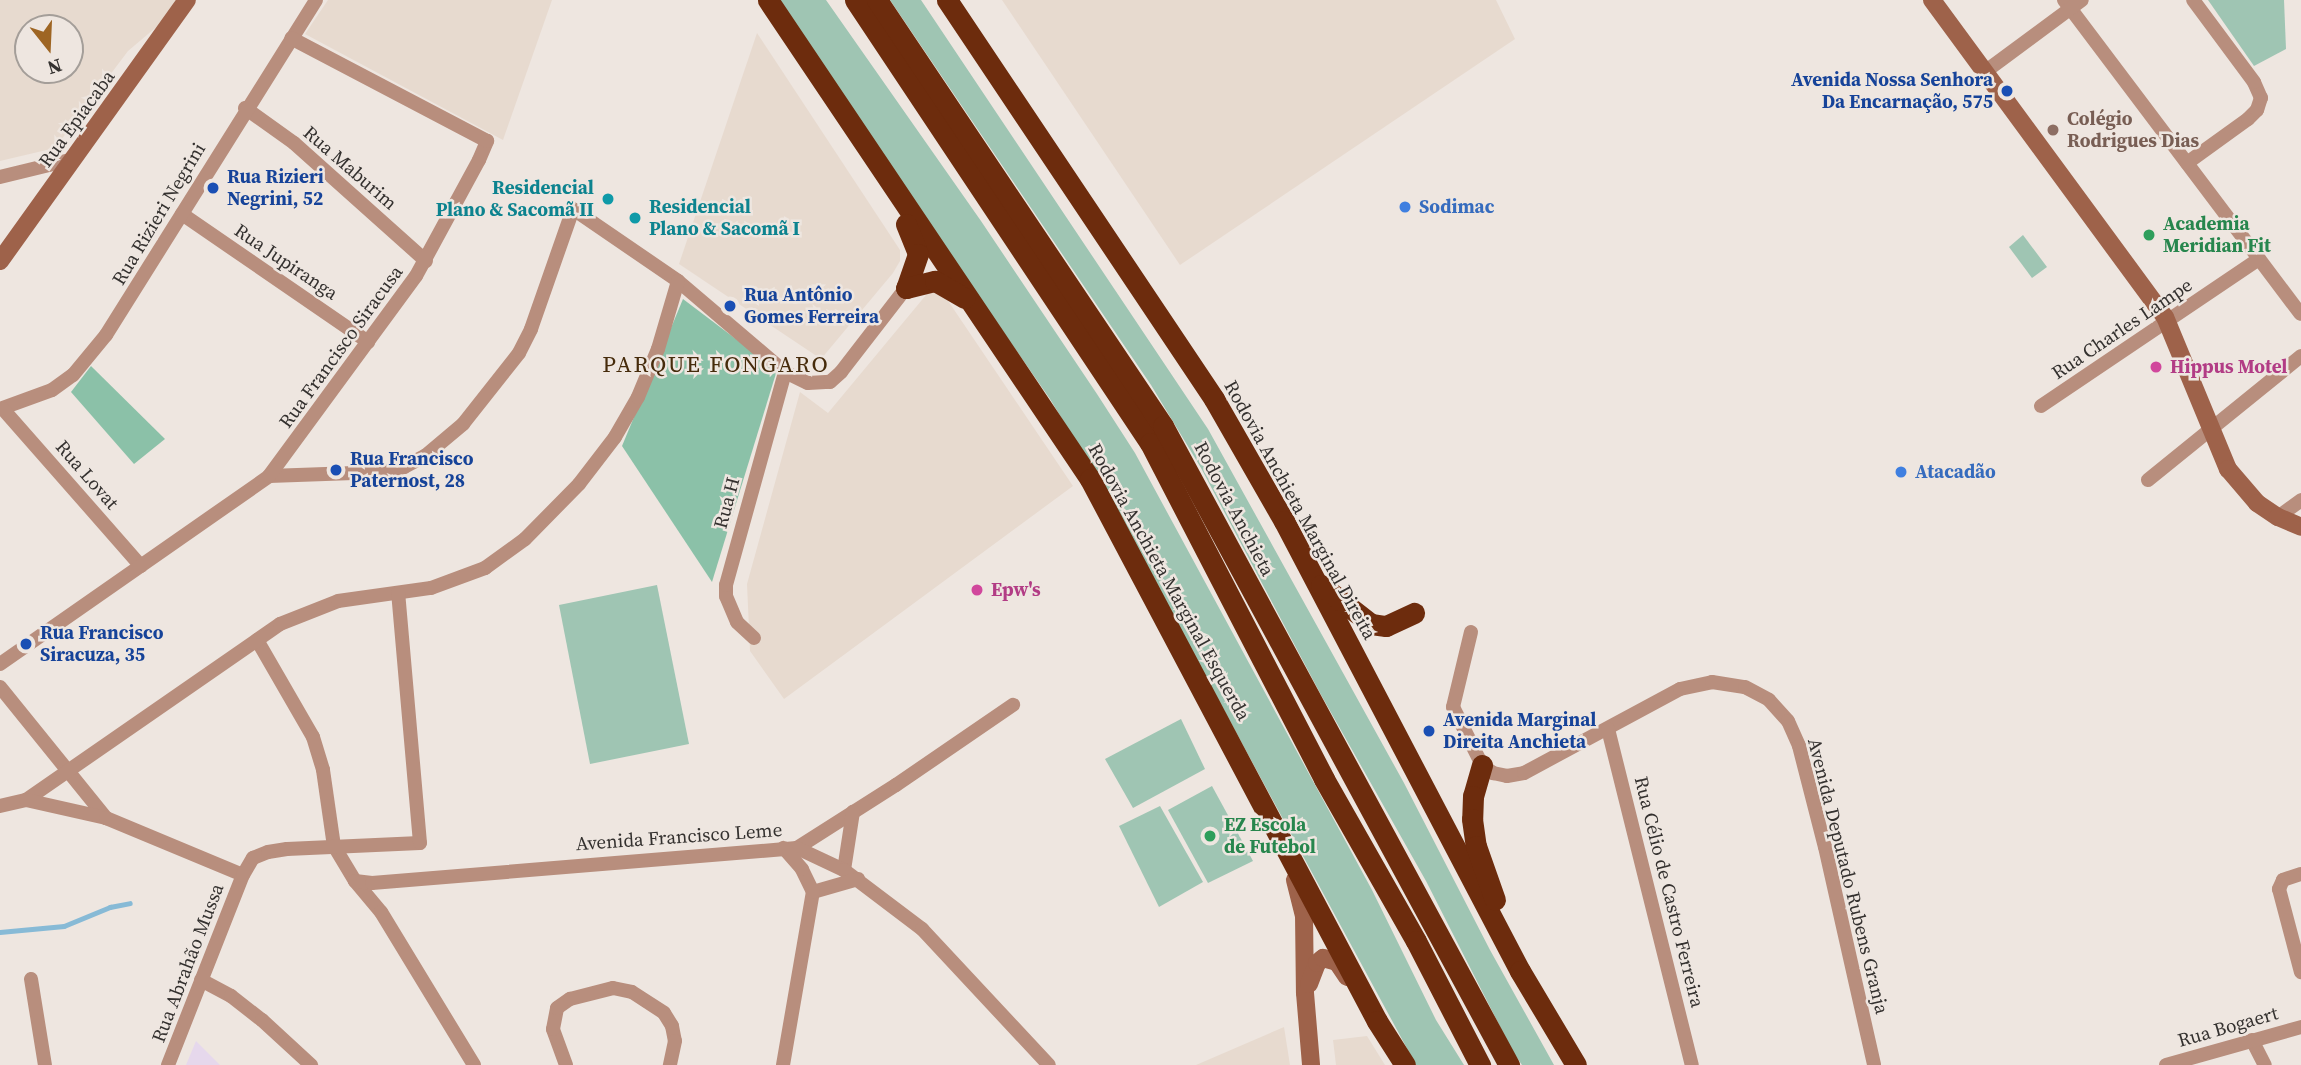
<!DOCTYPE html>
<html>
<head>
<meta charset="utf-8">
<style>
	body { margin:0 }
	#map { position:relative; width:2301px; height:1065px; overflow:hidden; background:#eee6e0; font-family:"Source Serif 4",serif }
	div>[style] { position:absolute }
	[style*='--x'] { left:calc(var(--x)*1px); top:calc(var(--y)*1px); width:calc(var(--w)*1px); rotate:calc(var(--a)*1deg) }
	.built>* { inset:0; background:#e7dacf }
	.education>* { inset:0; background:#e6d8ec }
	.green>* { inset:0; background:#9fc5b3 }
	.forest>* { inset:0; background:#8bc1a8 }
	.stream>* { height:4.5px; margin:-2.25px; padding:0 2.25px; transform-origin:2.25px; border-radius:2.25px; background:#87bad6 }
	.street>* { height:14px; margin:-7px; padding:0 7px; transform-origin:7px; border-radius:7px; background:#b88e7d }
	.secondary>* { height:18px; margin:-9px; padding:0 9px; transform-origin:9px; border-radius:9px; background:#9e624a }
	.highway>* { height:21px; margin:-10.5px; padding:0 10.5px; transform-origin:10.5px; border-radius:10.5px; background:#6d2c0d }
	.dots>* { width:19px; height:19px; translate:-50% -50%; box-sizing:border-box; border:4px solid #eee6e0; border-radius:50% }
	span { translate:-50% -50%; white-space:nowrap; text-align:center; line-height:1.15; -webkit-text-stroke:5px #eee6e0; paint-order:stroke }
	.transit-label { font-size:19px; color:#164399; font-weight:700 }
	.right { translate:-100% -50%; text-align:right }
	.left { translate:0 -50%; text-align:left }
	.street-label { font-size:19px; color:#34312f }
	.education-label { font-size:19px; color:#785e54; font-weight:700 }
	.culture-label { font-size:19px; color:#0d838f; font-weight:700 }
	.shop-label { font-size:19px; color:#366cbe; font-weight:700 }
	.leisure-label { font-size:19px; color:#27864d; font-weight:700 }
	.hotel-label { font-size:19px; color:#b23c85; font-weight:700 }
	.quarter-label { font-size:23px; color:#462b0b; letter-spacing:2px }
	.north { position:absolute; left:14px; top:14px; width:70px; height:70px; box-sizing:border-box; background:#eee6e0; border:2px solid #a49e99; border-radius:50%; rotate:162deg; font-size:19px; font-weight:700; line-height:28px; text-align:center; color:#34312f }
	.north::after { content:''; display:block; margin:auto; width:24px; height:32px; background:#9e6523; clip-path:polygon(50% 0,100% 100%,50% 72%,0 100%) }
</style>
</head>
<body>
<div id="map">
	<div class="built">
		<div style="clip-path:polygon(evenodd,0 0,180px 0,167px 18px,128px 51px,55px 148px,0 161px,0 0,28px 28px,70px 28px,70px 70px,28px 70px,28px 28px)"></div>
		<div style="clip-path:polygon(328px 0,552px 0,503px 140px,305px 34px)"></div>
		<div style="clip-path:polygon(1002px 0,1496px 0,1515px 39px,1180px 265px)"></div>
		<div style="clip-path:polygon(757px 33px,900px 250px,900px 261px,893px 273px,821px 359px,679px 264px)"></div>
		<div style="clip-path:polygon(936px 283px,1073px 486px,784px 699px,750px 651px,747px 584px,800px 392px,828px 413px)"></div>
		<div style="clip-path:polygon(1284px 1027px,1290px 1065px,1196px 1065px)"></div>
		<div style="clip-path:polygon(1367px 1036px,1385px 1065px,1336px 1065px,1333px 1040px)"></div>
	</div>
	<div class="education">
		<div style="clip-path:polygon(196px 1041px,220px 1065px,186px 1065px)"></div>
	</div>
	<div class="green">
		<div style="clip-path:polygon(773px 0,826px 0,981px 221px,1097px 394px,1135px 453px,1372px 890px,1436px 1020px,1464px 1065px,1416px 1065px,1104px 488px,1050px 399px)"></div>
		<div style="clip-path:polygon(890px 0,921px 0,1208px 429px,1404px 783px,1490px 950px,1554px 1065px,1522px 1065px,1513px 1052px,1426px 881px,1320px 693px,1201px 468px,1151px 385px)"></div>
		<div style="clip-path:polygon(2208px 0,2284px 0,2286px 49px,2254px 66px)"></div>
		<div style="clip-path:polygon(2023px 235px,2047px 267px,2032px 278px,2009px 247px)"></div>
		<div style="clip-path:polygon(657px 585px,689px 744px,590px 764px,559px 605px)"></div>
		<div style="clip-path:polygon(1181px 719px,1205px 769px,1133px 808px,1105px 759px)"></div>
		<div style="clip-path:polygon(1212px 786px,1253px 861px,1208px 883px,1168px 810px)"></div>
		<div style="clip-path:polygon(1160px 806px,1203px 882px,1159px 907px,1119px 826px)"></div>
	</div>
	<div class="forest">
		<div style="clip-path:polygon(683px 299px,777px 370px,712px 582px,622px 446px)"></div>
		<div style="clip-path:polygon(91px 366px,165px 439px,134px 464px,71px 392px)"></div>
	</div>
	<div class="stream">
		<div style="--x:0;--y:932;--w:64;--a:-5.4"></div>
		<div style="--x:64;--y:926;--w:50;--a:-22.4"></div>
		<div style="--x:110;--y:907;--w:20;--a:-11"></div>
	</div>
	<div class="street">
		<div style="--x:2064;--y:0;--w:393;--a:53"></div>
		<div style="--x:1986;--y:71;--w:119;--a:-36.5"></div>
		<div style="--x:245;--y:108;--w:60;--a:35.5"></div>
		<div style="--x:294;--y:143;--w:177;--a:41.8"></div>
		<div style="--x:2187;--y:163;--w:75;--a:-35.8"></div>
		<div style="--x:2248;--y:119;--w:13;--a:-45"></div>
		<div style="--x:2257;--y:110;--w:13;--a:-72"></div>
		<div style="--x:2261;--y:98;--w:17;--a:-114"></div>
		<div style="--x:2254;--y:82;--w:102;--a:-126.6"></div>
		<div style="--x:0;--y:177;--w:76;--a:-13.7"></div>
		<div style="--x:182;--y:214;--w:226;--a:34.5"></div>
		<div style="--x:2041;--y:406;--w:263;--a:-34"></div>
		<div style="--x:0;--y:409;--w:55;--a:-20.1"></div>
		<div style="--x:52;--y:390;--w:26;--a:-36"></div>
		<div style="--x:73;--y:375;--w:52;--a:-50.5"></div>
		<div style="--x:106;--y:335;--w:395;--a:-57.9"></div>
		<div style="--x:3;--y:409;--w:209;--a:48.7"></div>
		<div style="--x:269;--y:476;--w:113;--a:-2"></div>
		<div style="--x:382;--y:472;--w:23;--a:-13"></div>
		<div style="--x:404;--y:467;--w:24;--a:-28"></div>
		<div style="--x:425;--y:456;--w:50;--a:-40.1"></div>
		<div style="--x:463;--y:424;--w:90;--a:-51.7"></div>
		<div style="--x:519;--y:353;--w:27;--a:-63"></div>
		<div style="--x:531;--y:329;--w:127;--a:-70.7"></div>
		<div style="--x:573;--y:209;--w:127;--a:34.4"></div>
		<div style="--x:678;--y:281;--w:140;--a:40.4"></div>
		<div style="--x:785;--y:372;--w:25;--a:26"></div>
		<div style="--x:808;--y:383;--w:22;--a:-3"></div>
		<div style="--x:830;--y:382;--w:15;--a:-42"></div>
		<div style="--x:841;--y:372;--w:106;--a:-52.3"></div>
		<div style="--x:2148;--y:480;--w:197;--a:-39"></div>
		<div style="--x:2278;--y:517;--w:29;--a:-36"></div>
		<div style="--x:1471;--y:632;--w:77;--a:103.5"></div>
		<div style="--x:1453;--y:707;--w:65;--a:63.4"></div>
		<div style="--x:1482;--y:765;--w:14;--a:36"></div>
		<div style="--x:1493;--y:773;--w:14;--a:12"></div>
		<div style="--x:1507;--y:776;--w:17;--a:-10"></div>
		<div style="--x:1524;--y:773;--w:177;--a:-28.3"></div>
		<div style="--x:1680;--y:689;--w:33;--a:-12"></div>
		<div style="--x:1712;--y:682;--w:33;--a:9"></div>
		<div style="--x:1745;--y:687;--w:27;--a:28"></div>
		<div style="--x:1769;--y:700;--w:28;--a:48"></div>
		<div style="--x:1788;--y:721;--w:27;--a:66"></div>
		<div style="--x:1799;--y:746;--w:104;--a:75.6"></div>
		<div style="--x:1825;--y:847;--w:223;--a:77.3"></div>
		<div style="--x:754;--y:638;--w:23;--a:-137"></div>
		<div style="--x:737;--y:622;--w:28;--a:-113"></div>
		<div style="--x:726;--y:596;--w:11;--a:-90"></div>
		<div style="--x:726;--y:585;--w:221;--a:-74.5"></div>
		<div style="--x:257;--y:640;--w:112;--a:60"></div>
		<div style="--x:313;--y:737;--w:34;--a:73"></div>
		<div style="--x:323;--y:770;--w:77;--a:81.8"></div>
		<div style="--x:334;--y:846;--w:41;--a:59"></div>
		<div style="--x:355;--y:881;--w:40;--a:50"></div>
		<div style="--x:381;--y:912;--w:179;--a:58.7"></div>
		<div style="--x:0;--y:664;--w:328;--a:-34.9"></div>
		<div style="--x:269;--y:476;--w:248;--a:-53.7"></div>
		<div style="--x:416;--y:276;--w:132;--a:-61.5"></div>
		<div style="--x:479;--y:160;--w:21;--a:-67"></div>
		<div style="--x:487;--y:141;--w:221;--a:-152.3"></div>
		<div style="--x:0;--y:687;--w:169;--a:51"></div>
		<div style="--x:1608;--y:729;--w:346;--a:76"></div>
		<div style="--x:26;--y:800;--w:309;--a:-34.7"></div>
		<div style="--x:280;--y:624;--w:62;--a:-21.6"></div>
		<div style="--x:338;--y:601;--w:94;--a:-8"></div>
		<div style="--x:431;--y:588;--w:58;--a:-20.3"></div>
		<div style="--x:485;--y:568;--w:49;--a:-35.9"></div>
		<div style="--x:525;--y:539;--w:77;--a:-45.5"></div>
		<div style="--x:579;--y:484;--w:59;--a:-52.5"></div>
		<div style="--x:615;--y:437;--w:46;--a:-60.1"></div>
		<div style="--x:638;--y:397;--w:52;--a:-67.4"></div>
		<div style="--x:658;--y:349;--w:71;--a:-73.6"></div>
		<div style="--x:0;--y:806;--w:27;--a:-13"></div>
		<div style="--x:26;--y:800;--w:82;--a:12.7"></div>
		<div style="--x:106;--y:818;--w:148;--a:22.6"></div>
		<div style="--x:797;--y:848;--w:117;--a:-32.5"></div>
		<div style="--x:896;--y:785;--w:142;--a:-34.4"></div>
		<div style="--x:844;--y:870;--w:59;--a:-81.2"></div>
		<div style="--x:2301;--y:874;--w:19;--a:162"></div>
		<div style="--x:2283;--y:880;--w:10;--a:114"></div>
		<div style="--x:2279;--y:889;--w:86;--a:75.2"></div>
		<div style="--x:355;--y:881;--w:17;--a:7"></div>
		<div style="--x:372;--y:883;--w:426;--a:-4.7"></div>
		<div style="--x:797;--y:848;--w:52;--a:25.1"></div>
		<div style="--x:844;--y:870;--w:98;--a:37.1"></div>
		<div style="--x:922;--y:929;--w:186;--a:47"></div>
		<div style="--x:813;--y:892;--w:47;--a:-16.1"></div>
		<div style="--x:31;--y:979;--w:87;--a:80.8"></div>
		<div style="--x:201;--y:980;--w:34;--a:28"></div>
		<div style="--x:231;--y:996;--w:39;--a:38"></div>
		<div style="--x:262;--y:1020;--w:67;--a:42.6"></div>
		<div style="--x:2252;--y:1040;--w:28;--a:63"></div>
		<div style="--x:168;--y:1065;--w:204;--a:-68.5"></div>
		<div style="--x:243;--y:875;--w:20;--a:-60"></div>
		<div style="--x:253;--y:858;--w:16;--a:-22"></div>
		<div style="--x:268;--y:852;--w:19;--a:-9"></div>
		<div style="--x:287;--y:849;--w:133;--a:-2.6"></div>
		<div style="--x:420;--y:843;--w:251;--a:-95"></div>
		<div style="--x:566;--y:1065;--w:38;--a:-110"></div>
		<div style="--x:553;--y:1029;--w:21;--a:-79"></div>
		<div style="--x:557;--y:1008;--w:16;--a:-35"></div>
		<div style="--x:570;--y:999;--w:44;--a:-14.3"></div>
		<div style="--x:613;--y:988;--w:19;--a:12"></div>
		<div style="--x:632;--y:992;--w:38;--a:33"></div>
		<div style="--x:664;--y:1013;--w:15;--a:58"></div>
		<div style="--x:672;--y:1026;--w:15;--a:79"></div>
		<div style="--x:675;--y:1041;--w:25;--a:102"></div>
		<div style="--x:783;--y:1065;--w:176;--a:-80.2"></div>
		<div style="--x:813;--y:892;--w:25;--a:-116"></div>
		<div style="--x:802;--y:869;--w:28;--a:-131"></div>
		<div style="--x:2166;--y:1065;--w:140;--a:-15.7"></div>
	</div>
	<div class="secondary">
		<div style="--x:1932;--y:0;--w:393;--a:53.7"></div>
		<div style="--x:2165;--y:317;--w:165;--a:67.5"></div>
		<div style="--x:2228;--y:469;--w:45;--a:49.5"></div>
		<div style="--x:2257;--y:503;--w:25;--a:34"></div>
		<div style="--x:2278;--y:517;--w:25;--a:23"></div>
		<div style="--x:0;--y:261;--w:321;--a:-54.4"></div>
		<div style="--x:1295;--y:880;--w:36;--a:76"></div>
		<div style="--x:1304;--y:915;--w:78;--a:89.3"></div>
		<div style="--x:1305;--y:993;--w:72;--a:85.2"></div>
		<div style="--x:1309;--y:984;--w:22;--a:-69"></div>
		<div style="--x:1317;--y:963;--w:8;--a:-40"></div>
		<div style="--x:1323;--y:958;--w:15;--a:16"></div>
		<div style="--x:1337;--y:962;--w:18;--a:56"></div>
	</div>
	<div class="highway">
		<div style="--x:768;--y:0;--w:577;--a:56.09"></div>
		<div style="--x:1090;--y:479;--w:613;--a:62.1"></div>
		<div style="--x:1377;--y:1021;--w:52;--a:57.5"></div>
		<div style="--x:855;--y:0;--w:532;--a:56.34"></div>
		<div style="--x:1150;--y:443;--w:378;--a:62.6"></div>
		<div style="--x:1324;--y:779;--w:186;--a:60.4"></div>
		<div style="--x:1416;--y:941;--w:140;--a:62.7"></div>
		<div style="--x:877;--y:0;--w:513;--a:56.12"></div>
		<div style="--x:1163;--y:426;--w:727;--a:61.57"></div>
		<div style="--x:947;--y:0;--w:480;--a:56.2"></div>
		<div style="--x:1214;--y:399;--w:141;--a:60.2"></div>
		<div style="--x:1284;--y:521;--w:508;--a:62.33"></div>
		<div style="--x:1520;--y:971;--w:109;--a:59.2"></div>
		<div style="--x:906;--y:224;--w:32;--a:68"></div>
		<div style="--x:918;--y:254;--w:36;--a:109"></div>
		<div style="--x:906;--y:288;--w:30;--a:-14"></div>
		<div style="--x:935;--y:281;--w:34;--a:30"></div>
		<div style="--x:1321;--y:585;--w:63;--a:38"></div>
		<div style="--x:1371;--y:624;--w:15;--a:8"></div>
		<div style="--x:1386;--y:626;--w:31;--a:-25"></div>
		<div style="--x:1482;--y:765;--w:32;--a:106"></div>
		<div style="--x:1473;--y:796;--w:23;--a:92"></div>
		<div style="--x:1472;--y:819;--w:27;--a:82"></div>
		<div style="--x:1476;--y:846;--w:57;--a:70.6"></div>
	</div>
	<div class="dots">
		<div style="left:2007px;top:91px;background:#1a4fb4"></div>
		<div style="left:2053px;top:130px;background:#8d6e63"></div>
		<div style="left:213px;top:188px;background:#1a4fb4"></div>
		<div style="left:608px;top:199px;background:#0f9aa8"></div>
		<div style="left:1405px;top:207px;background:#3f7fe0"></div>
		<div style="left:635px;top:218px;background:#0f9aa8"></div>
		<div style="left:2149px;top:235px;background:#2e9e5b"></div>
		<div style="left:730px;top:306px;background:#1a4fb4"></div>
		<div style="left:2156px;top:367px;background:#d1479c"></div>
		<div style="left:336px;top:470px;background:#1a4fb4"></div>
		<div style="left:1901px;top:472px;background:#3f7fe0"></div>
		<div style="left:977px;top:590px;background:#d1479c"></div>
		<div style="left:26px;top:644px;background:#1a4fb4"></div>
		<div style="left:1429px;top:731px;background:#1a4fb4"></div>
		<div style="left:1210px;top:836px;background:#2e9e5b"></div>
	</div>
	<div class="transit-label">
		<span class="right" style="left:1993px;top:91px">Avenida Nossa Senhora<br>Da Encarnação, 575</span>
		<span class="left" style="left:227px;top:188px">Rua Rizieri<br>Negrini, 52</span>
		<span class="left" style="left:744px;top:306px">Rua Antônio<br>Gomes Ferreira</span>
		<span class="left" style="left:350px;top:470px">Rua Francisco<br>Paternost, 28</span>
		<span class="left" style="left:40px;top:644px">Rua Francisco<br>Siracuza, 35</span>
		<span class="left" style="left:1443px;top:731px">Avenida Marginal<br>Direita Anchieta</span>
	</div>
	<div class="street-label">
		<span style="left:77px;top:119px;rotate:-54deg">Rua Epiacaba</span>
		<span style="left:350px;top:168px;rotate:41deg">Rua Maburim</span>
		<span style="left:159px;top:214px;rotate:-59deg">Rua Rizieri Negrini</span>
		<span style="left:286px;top:262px;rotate:34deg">Rua Jupiranga</span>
		<span style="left:2122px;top:329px;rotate:-34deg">Rua Charles Lampe</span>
		<span style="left:341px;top:347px;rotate:-54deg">Rua Francisco Siracusa</span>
		<span style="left:87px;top:475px;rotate:49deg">Rua Lovat</span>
		<span style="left:727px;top:503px;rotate:-75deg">Rua H</span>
		<span style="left:1234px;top:509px;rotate:62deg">Rodovia Anchieta</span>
		<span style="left:1300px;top:510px;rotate:61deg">Rodovia Anchieta Marginal Direita</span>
		<span style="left:1169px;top:582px;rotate:61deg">Rodovia Anchieta Marginal Esquerda</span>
		<span style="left:679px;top:837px;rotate:-4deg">Avenida Francisco Leme</span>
		<span style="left:1848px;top:876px;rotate:76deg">Avenida Deputado Rubens Granja</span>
		<span style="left:1669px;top:892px;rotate:76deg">Rua Célio de Castro Ferreira</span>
		<span style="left:188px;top:963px;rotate:-69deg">Rua Abrahão Mussa</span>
		<span style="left:2228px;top:1027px;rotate:-16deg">Rua Bogaert</span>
	</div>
	<div class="education-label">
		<span class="left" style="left:2067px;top:130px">Colégio<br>Rodrigues Dias</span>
	</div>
	<div class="culture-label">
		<span class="right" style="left:594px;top:199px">Residencial<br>Plano &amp; Sacomã II</span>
		<span class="left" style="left:649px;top:218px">Residencial<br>Plano &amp; Sacomã I</span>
	</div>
	<div class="shop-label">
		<span class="left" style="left:1419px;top:207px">Sodimac</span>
		<span class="left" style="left:1915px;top:472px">Atacadão</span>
	</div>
	<div class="leisure-label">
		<span class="left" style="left:2163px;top:235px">Academia<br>Meridian Fit</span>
		<span class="left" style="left:1224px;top:836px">EZ Escola<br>de Futebol</span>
	</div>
	<div class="hotel-label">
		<span class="left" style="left:2170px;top:367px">Hippus Motel</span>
		<span class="left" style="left:991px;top:590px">Epw's</span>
	</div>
	<div class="quarter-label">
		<span style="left:716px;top:364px">PARQUE FONGARO</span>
	</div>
	<div class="north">N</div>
</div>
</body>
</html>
